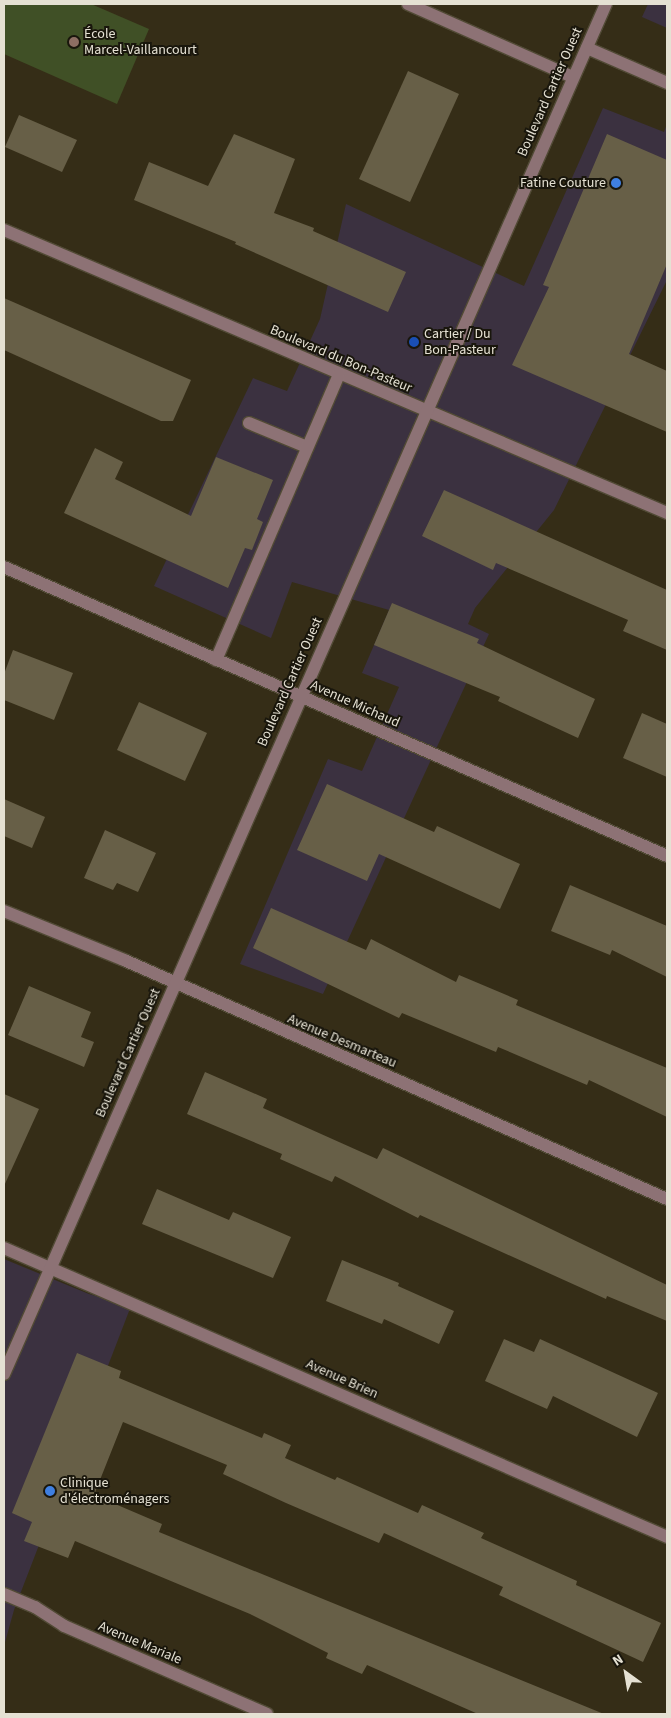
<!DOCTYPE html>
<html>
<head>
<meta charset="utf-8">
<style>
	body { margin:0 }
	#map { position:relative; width:671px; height:1718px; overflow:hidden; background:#352d17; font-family:"Source Sans 3",sans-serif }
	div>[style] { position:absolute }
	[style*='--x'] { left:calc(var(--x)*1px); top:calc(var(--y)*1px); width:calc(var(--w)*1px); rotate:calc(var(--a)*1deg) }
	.commercial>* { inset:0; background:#3b3140 }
	.green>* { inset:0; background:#405026 }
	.building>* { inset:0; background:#675f47 }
	.roads { filter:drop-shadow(1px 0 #514a35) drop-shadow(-1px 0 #514a35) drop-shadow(0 1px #514a35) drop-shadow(0 -1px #514a35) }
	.minor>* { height:12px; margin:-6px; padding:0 6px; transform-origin:6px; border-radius:6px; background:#8d7275 }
	.dots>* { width:14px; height:14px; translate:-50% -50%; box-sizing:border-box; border:2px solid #19160c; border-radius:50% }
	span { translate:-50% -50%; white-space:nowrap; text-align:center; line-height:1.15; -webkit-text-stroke:4px #19160c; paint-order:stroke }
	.poi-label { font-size:14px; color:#e5e1d3 }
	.left { translate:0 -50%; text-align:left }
	.right { translate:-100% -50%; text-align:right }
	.street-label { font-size:14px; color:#e5e1d3 }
	.frame { position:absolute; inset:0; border:5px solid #e5e1d3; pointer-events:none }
	.north { position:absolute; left:601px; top:1648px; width:50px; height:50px; -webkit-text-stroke:4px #19160c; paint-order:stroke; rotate:328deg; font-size:14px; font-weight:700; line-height:20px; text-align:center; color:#e5e1d3 }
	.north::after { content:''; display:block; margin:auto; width:18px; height:22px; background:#e5e1d3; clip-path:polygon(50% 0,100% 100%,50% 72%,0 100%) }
</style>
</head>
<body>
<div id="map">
	<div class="commercial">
		<div style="clip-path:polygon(648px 4px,667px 4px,667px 28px,642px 17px)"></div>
		<div style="clip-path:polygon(603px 108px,664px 132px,667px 124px,667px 280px,554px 510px,475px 608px,468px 624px,489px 634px,323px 994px,240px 964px,328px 759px,362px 771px,399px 687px,362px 673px,389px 610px,292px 582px,271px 638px,154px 586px,253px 378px,287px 391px,320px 319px,346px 204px,524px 286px)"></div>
		<div style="clip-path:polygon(4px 1259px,89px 1294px,131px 1306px,14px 1610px,4px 1646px)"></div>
	</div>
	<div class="green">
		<div style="clip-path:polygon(4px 4px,91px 4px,149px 29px,117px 104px,4px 54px)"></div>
	</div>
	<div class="building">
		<div style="clip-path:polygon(408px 71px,459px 94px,410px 202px,359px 179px)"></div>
		<div style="clip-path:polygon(19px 115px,77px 140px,62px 172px,5px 147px)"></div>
		<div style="clip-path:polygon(234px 134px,295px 159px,274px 213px,314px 228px,313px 231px,406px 272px,388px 312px,235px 244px,236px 242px,134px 200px,149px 162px,208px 186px)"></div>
		<div style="clip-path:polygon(607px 134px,667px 160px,667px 264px,629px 354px,667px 371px,667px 432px,512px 365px,549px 287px,543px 285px)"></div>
		<div style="clip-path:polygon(4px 298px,191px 380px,173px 421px,161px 421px,4px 350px)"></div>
		<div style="clip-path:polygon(95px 448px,123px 462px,115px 479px,191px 516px,216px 457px,273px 480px,257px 519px,263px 522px,252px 550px,245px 548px,228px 588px,64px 513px)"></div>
		<div style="clip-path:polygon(444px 490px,667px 590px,667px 650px,623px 631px,628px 620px,496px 563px,493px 570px,422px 536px)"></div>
		<div style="clip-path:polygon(392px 603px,479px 639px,477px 643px,595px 699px,578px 738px,498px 701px,500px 697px,374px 645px)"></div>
		<div style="clip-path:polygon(13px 650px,73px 673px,54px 720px,4px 700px,4px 674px)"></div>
		<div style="clip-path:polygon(139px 702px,207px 733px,185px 781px,117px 750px)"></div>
		<div style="clip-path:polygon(642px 713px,667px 724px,667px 777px,623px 758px)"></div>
		<div style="clip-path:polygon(327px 784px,434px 832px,437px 826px,520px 864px,500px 909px,379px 854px,367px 881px,297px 850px)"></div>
		<div style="clip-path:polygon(4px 799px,45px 817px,32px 848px,4px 836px)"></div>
		<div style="clip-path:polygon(105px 830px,156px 853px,138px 892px,117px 883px,113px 890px,84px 878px)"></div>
		<div style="clip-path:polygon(570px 885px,667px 926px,667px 977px,612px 950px,610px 955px,551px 931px)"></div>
		<div style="clip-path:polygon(271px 908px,366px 950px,371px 939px,456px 982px,459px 975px,518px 1000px,516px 1005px,667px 1068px,667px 1117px,589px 1080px,587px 1085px,498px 1047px,496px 1052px,402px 1013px,399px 1018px,253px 948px)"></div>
		<div style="clip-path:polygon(29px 986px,91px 1012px,81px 1037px,94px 1042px,84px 1067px,8px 1035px)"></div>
		<div style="clip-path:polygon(205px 1072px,267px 1099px,263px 1108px,377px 1159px,383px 1148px,667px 1285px,667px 1321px,607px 1296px,606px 1299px,420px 1215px,418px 1218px,335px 1176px,332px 1182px,280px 1159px,282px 1154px,187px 1114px)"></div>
		<div style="clip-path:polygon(4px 1094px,39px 1109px,4px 1186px)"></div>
		<div style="clip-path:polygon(157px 1189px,229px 1220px,233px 1212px,291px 1237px,273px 1278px,142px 1224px)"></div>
		<div style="clip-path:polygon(342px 1260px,399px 1283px,398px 1286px,454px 1311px,439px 1344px,384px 1319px,382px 1324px,326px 1301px)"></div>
		<div style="clip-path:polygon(504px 1339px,534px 1352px,540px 1339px,658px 1393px,637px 1437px,553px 1396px,547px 1409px,485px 1381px)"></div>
		<div style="clip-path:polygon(77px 1353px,121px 1371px,119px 1378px,262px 1438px,264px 1433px,291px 1445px,285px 1458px,335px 1480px,337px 1477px,418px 1513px,422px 1505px,484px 1533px,481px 1538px,577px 1581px,576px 1585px,661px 1623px,643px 1662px,499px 1595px,503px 1587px,384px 1533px,379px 1543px,286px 1503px,223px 1474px,227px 1465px,123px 1422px,94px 1495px,162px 1524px,159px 1532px,604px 1714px,478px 1714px,367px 1665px,362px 1674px,326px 1658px,328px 1653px,250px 1614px,75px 1541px,68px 1558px,24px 1541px,32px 1522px,12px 1513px)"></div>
	</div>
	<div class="roads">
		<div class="minor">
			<div style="--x:408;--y:4;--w:180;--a:23.9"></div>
			<div style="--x:587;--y:48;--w:87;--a:23.6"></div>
			<div style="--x:4;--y:230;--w:721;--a:23.12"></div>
			<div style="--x:249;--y:423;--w:63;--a:22.5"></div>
			<div style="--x:4;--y:567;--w:723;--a:23.55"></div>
			<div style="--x:216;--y:660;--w:311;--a:-66.7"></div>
			<div style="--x:4;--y:911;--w:130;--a:22.2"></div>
			<div style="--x:124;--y:960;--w:593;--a:23.76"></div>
			<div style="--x:4;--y:1248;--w:723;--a:23.55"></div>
			<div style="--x:4;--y:1374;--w:1496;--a:-66.28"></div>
			<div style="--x:4;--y:1594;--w:34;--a:23"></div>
			<div style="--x:35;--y:1607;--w:35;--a:33"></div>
			<div style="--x:64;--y:1626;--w:221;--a:23.4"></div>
		</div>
	</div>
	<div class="dots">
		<div style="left:74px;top:42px;background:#8d6e63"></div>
		<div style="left:616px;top:183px;background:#3f7fe0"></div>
		<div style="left:414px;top:342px;background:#1a4fb4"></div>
		<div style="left:50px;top:1491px;background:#3f7fe0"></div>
	</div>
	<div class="poi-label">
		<span class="left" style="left:84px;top:42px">École<br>Marcel-Vaillancourt</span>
		<span class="right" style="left:606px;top:183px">Fatine Couture</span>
		<span class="left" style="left:424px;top:342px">Cartier / Du<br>Bon-Pasteur</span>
		<span class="left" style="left:60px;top:1491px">Clinique<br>d'électroménagers</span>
	</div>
	<div class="street-label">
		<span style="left:550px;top:92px;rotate:-66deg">Boulevard Cartier Ouest</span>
		<span style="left:341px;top:359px;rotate:23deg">Boulevard du Bon-Pasteur</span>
		<span style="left:290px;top:682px;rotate:-66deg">Boulevard Cartier Ouest</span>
		<span style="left:355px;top:704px;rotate:24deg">Avenue Michaud</span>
		<span style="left:342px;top:1041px;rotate:23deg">Avenue Desmarteau</span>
		<span style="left:128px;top:1053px;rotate:-66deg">Boulevard Cartier Ouest</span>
		<span style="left:342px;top:1379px;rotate:24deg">Avenue Brien</span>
		<span style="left:140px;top:1643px;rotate:23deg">Avenue Mariale</span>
	</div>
	<div class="frame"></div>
	<div class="north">N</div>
</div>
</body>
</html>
